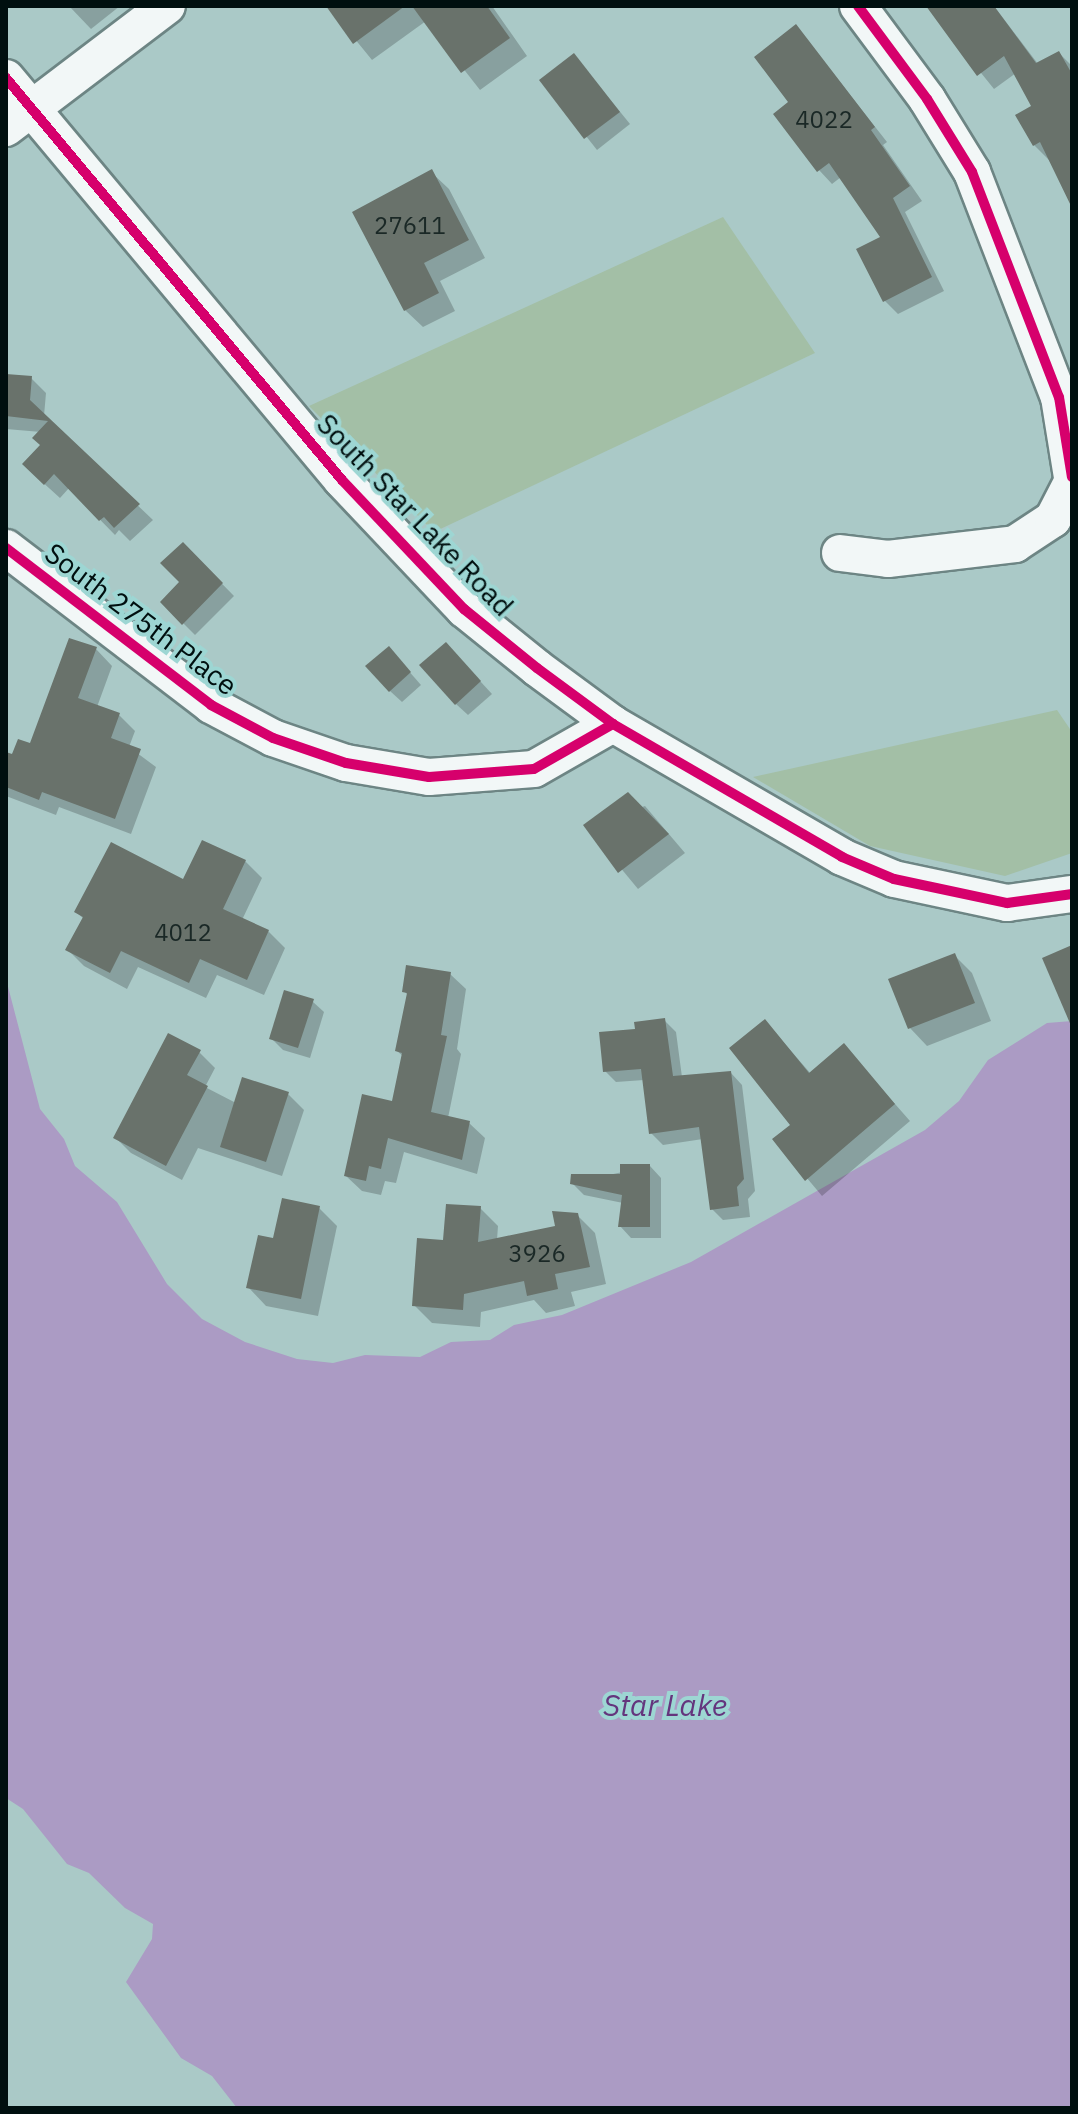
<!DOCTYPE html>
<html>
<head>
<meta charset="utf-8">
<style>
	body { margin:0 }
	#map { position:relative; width:1078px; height:2114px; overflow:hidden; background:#aac9c7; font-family:"IBM Plex Sans",sans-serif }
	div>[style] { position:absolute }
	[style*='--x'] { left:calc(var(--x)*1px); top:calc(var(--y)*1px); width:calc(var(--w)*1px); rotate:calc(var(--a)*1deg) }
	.green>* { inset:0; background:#a3bfa6 }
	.water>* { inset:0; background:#ab9bc4 }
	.shadow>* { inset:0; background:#0003 }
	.building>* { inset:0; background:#69726b }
	.roads { filter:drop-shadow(2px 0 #6d8584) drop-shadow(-2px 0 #6d8584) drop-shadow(0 2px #6d8584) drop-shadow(0 -2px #6d8584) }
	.minor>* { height:36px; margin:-18px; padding:0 18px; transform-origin:18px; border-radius:18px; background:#f2f7f7 }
	.cycleway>* { height:10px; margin:-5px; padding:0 5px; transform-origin:5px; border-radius:5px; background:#d6006c }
	span { translate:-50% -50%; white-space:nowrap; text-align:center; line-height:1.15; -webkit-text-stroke:8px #9dd6d3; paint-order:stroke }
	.number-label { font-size:24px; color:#1a2826 }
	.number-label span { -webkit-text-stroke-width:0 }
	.street-label { font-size:28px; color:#000f0f }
	.water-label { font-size:30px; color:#64357d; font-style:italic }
	.frame { position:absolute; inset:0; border:8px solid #000f0f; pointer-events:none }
</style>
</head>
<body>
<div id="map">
	<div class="green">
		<div style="clip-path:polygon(723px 217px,815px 353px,434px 532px,309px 406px)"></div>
		<div style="clip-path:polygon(1057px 710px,1072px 732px,1072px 853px,1005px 876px,870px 846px,753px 777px)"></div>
	</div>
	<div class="water">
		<div style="clip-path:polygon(6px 979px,40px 1109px,64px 1139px,75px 1166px,117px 1202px,167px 1284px,202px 1319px,245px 1342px,297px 1359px,333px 1363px,365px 1355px,420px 1357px,451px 1342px,490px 1340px,514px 1325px,562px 1315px,691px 1262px,925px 1130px,959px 1101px,988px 1060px,1047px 1023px,1072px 1021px,1072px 2108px,237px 2108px,212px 2076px,181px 2058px,126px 1982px,152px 1939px,153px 1924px,125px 1908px,89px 1873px,67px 1864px,23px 1809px,6px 1798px)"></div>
	</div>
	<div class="shadow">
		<div style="clip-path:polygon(69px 6px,120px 6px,91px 29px)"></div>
		<div style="clip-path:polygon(328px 6px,492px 6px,527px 56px,480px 90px,426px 21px,372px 60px)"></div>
		<div style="clip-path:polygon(927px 6px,994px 6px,1038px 64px,1059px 53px,1072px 66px,1072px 203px,1049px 160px,1034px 145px,1034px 107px,1016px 73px,994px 89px)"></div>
		<div style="clip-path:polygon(796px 26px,887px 142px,883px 145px,922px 201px,905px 212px,944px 291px,898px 314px,884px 300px,882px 238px,841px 177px,832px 184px,819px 170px,791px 102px)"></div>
		<div style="clip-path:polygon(574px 55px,630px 124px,597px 150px,542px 80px)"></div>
		<div style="clip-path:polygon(431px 172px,449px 189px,485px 258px,440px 281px,455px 311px,423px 327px,405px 310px)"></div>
		<div style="clip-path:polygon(6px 376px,31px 378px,46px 393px,44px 416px,153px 520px,130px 541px,119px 530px,115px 535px,69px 488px,60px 498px,39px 479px,41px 432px,6px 429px)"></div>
		<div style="clip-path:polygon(183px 544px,234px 596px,195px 635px,162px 602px,182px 582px)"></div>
		<div style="clip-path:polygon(96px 649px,112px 666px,97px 707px,119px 715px,135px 731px,129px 747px,156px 767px,131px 834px,59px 807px,56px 815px,6px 796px,6px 756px,32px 746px)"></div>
		<div style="clip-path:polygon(457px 656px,492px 694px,468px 715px,456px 704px)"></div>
		<div style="clip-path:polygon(400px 661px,421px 685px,402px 702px,390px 691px)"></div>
		<div style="clip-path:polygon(645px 806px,685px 853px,638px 889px,586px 826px)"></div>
		<div style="clip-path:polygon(245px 861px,262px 878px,242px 920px,268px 931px,285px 948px,264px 995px,217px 975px,206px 998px,138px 967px,127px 989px,84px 966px,68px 950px,84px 919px,76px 912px)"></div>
		<div style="clip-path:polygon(955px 956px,972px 973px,991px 1021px,927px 1046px,910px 1028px)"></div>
		<div style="clip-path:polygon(450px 974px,466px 989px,457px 1049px,461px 1054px,448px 1118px,469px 1123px,485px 1138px,477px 1174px,404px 1152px,396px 1183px,385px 1181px,381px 1195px,362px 1191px,346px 1176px,394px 1103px,404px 1057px,397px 1051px,409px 996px,404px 991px)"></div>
		<div style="clip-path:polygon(312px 1001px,324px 1012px,310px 1058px,283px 1050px,271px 1038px)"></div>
		<div style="clip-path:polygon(664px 1020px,676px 1032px,682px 1077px,731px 1073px,742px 1085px,755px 1191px,748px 1199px,750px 1217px,723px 1220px,712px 1209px,703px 1139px,663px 1145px,651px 1133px,644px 1080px,616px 1082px,605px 1071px,637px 1031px)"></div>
		<div style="clip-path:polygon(765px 1021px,811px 1074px,844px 1046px,910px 1121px,822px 1196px,775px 1140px,793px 1125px)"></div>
		<div style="clip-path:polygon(199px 1052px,215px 1068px,205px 1087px,236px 1103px,288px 1094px,304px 1110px,282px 1176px,198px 1148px,182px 1180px,131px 1153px,116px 1138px)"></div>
		<div style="clip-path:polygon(650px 1166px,661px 1178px,661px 1238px,631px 1238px,620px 1226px,623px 1203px,584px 1195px,572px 1183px)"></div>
		<div style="clip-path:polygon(319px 1208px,337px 1226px,318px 1316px,266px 1306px,249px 1288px,275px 1240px)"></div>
		<div style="clip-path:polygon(480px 1208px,498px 1226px,497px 1240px,557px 1228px,577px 1215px,595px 1233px,606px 1284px,571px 1292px,575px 1306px,546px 1313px,534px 1300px,481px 1312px,480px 1327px,432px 1323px,414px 1305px,444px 1242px)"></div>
	</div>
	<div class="building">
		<div style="clip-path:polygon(326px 6px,405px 6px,353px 44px)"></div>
		<div style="clip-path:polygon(412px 6px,487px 6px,510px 38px,461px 73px)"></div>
		<div style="clip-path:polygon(926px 6px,994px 6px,1036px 63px,1059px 51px,1072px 74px,1072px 208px,1040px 142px,1033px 146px,1015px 115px,1031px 106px,1004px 56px,977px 76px)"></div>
		<div style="clip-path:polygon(796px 24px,875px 127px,871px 130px,910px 186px,893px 198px,932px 277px,883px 302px,856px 249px,880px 237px,829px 163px,817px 172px,773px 114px,788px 102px,754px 57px)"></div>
		<div style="clip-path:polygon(574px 53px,620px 112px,584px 139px,539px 80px)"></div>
		<div style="clip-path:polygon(432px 169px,469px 240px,424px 263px,439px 293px,404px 311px,352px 212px)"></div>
		<div style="clip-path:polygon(6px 374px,32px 376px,30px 400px,140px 504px,114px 528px,104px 517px,99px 521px,54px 474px,44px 485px,22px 464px,40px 445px,32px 438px,48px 421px,6px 416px)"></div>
		<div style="clip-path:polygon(183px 542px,223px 583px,182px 625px,160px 602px,179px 582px,160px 563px)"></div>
		<div style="clip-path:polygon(69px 638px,97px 647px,78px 698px,120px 713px,111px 738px,141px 749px,115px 819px,42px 792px,39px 800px,6px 787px,6px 752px,12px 754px,18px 739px,30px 743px)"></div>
		<div style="clip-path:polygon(446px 642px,481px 681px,455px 705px,419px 665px)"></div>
		<div style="clip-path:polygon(389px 646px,411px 672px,389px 692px,365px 666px)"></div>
		<div style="clip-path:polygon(628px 792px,669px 834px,618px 873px,583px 825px)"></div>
		<div style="clip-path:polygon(202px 840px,246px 860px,223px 909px,269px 930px,247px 980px,200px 959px,189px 983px,121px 951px,110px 973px,65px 950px,83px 917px,74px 912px,111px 842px,183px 879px)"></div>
		<div style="clip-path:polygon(1072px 945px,1072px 1028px,1042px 958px)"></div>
		<div style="clip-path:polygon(955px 953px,975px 1003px,908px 1029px,888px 979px)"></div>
		<div style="clip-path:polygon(406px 965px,451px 972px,441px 1035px,447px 1036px,431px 1112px,470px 1121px,462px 1160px,388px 1138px,381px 1169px,369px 1166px,366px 1181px,344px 1176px,362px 1094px,392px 1101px,402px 1053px,395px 1051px,407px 993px,402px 992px)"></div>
		<div style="clip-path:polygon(284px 990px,314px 999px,298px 1048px,269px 1039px)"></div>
		<div style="clip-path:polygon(665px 1018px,673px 1076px,731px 1071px,744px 1179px,737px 1187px,739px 1206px,710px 1210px,699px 1127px,649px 1134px,641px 1069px,603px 1072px,599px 1032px,635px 1029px,634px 1022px)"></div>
		<div style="clip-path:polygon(765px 1019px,809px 1073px,844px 1043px,895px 1104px,805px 1181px,772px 1139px,790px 1125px,729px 1048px)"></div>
		<div style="clip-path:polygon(168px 1033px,201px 1050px,187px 1075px,208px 1086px,166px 1166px,113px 1138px)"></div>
		<div style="clip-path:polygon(242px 1077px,289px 1092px,266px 1162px,220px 1147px)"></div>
		<div style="clip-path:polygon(620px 1164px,650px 1164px,650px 1227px,618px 1227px,622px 1195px,570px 1184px,571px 1174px,620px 1174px)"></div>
		<div style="clip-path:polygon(282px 1198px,320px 1206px,301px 1299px,246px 1288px,258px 1235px,273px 1238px)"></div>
		<div style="clip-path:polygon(446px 1204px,481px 1206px,478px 1242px,555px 1226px,552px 1211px,578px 1213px,590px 1267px,555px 1274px,558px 1289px,527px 1296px,524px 1281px,464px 1294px,463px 1310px,412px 1306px,417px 1238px,443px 1240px)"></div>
	</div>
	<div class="roads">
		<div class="minor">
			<div style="--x:858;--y:6;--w:116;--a:53.4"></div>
			<div style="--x:927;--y:99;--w:86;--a:58.3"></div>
			<div style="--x:972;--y:172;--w:241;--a:68.9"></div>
			<div style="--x:1059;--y:397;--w:81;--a:80.8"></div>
			<div style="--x:6;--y:78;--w:524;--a:50.11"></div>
			<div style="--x:342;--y:480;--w:178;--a:46.6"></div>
			<div style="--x:464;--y:609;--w:94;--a:38.9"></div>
			<div style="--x:537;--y:668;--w:94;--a:36.4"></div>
			<div style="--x:613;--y:724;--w:265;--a:30.1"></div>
			<div style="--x:842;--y:857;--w:56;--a:22.9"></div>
			<div style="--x:894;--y:879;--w:116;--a:12"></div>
			<div style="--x:1007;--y:903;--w:66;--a:-7.9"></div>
			<div style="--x:6;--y:128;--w:202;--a:-37.2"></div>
			<div style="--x:6;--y:548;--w:258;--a:37.4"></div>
			<div style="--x:211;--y:705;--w:70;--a:28"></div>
			<div style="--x:273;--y:738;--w:77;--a:18.9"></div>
			<div style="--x:346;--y:763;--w:84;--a:9.6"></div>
			<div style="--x:429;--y:777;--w:105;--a:-4.4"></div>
			<div style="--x:534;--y:769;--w:91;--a:-29.7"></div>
			<div style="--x:840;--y:553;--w:48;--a:7.1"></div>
			<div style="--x:888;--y:559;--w:128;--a:-6.7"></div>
			<div style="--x:1015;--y:544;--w:45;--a:-33.3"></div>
			<div style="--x:1053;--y:519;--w:42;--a:-62.8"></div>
		</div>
	</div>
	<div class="cycleway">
		<div style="--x:858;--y:6;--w:116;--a:53.4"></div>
		<div style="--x:927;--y:99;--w:86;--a:58.3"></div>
		<div style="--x:972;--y:172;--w:241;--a:68.9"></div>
		<div style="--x:1059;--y:397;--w:81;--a:80.8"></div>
		<div style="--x:6;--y:78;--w:524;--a:50.11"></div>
		<div style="--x:342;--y:480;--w:178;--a:46.6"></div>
		<div style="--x:464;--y:609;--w:94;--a:38.9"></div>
		<div style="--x:537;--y:668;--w:94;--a:36.4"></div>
		<div style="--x:613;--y:724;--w:265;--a:30.1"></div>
		<div style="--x:842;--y:857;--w:56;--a:22.9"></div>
		<div style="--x:894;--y:879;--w:116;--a:12"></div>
		<div style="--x:1007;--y:903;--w:66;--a:-7.9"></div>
		<div style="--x:6;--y:548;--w:258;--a:37.4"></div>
		<div style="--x:211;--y:705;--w:70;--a:28"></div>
		<div style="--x:273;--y:738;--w:77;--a:18.9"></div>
		<div style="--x:346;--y:763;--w:84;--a:9.6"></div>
		<div style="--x:429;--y:777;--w:105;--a:-4.4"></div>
		<div style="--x:534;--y:769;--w:91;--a:-29.7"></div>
	</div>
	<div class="number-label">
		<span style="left:824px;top:120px">4022</span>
		<span style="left:410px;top:226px">27611</span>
		<span style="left:183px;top:933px">4012</span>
		<span style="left:537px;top:1254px">3926</span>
	</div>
	<div class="street-label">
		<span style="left:415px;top:515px;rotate:46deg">South Star Lake Road</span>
		<span style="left:141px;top:619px;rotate:37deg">South 275th Place</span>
	</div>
	<div class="water-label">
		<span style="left:665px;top:1705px">Star Lake</span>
	</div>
	<div class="frame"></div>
</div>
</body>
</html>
